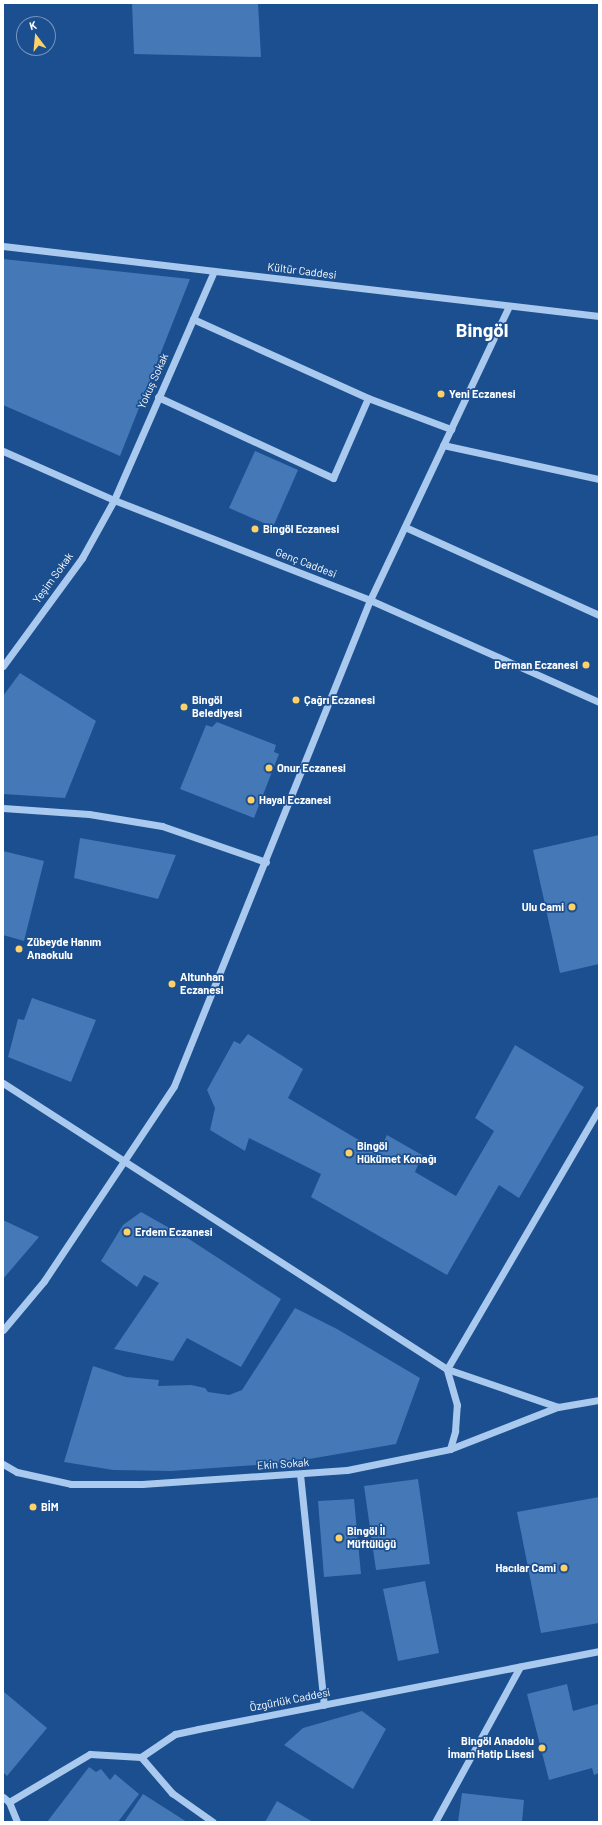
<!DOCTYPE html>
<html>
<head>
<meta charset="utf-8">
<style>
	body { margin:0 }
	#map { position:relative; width:602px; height:1825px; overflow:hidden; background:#1b4f8f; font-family:Barlow,sans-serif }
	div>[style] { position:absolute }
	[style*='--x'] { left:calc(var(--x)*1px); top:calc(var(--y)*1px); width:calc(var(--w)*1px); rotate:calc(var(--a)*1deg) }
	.building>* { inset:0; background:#4478b7 }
	.minor>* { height:7px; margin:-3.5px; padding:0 3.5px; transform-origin:3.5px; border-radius:3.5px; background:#a9c9ee }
	.dots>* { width:11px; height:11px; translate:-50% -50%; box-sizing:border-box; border:2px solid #1b4f8f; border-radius:50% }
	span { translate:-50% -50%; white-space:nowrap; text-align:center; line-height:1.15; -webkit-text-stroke:3.5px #1b4f8f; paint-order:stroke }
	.street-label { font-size:11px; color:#fff }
	.poi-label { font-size:11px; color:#fff; font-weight:700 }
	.left { translate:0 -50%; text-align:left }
	.right { translate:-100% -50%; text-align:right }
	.town-label { font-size:19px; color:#fff; font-weight:700 }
	.frame { position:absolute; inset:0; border:4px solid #fff; pointer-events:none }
	.north { position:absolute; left:16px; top:16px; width:40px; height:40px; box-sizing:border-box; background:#1b4f8f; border:1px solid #7695bc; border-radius:50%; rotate:344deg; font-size:11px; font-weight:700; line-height:16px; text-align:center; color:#fff }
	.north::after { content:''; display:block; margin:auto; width:14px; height:18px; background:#ffd166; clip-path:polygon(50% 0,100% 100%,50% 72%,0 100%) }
</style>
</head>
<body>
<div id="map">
	<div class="building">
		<div style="clip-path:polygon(132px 3px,258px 3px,261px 57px,134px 54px)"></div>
		<div style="clip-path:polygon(3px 259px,190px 279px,120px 456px,3px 405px)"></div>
		<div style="clip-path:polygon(255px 451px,298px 470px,273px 527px,229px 508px)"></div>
		<div style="clip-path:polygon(20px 673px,96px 721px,65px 798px,3px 794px,3px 696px)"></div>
		<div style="clip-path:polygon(217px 722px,276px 745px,274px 752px,279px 754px,254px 818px,180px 789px,206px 725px,212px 727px)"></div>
		<div style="clip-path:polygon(599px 835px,599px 964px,560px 973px,533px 850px)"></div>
		<div style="clip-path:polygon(80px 838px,176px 855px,158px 899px,74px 878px)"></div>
		<div style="clip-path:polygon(3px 851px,44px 861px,24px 941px,3px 935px)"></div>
		<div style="clip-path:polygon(32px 998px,96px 1020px,71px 1082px,8px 1057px,18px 1019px,24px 1020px)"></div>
		<div style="clip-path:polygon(248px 1034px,303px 1069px,288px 1098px,379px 1152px,387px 1135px,422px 1155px,415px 1172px,456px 1196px,494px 1131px,475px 1118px,515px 1045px,584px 1087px,519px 1198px,499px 1185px,447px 1275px,311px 1197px,321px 1174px,249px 1138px,245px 1151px,210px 1130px,215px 1108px,207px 1090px,234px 1041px,240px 1044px)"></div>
		<div style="clip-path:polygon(141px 1212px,189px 1239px,281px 1299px,241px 1367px,187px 1338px,173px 1361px,114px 1349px,159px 1283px,144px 1275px,137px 1287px,101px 1261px,123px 1225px)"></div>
		<div style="clip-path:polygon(3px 1220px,39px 1237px,3px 1279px)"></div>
		<div style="clip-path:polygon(295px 1308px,337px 1329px,420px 1378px,396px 1444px,286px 1463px,171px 1471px,113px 1470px,64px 1462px,93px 1366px,126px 1377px,159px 1380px,158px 1386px,191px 1385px,205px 1388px,208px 1392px,229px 1395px,242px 1390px)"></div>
		<div style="clip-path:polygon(418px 1479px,430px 1564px,376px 1570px,364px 1486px)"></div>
		<div style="clip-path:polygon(599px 1497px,599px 1623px,541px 1633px,517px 1512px)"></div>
		<div style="clip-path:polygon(354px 1499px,361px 1574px,324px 1577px,318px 1501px)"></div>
		<div style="clip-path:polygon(425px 1581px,439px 1653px,398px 1661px,383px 1589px)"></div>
		<div style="clip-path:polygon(567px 1684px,573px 1711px,598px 1704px,599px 1773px,594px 1775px,592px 1768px,549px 1780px,527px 1694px)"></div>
		<div style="clip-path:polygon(3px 1691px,47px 1728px,7px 1776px,3px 1772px)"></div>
		<div style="clip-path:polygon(362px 1711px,386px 1729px,353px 1789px,284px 1745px,303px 1728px)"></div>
		<div style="clip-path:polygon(89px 1767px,96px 1772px,101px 1769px,110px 1780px,115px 1774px,139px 1794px,118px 1822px,47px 1822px)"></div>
		<div style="clip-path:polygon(462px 1793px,524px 1800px,522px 1822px,458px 1822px)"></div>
		<div style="clip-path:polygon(143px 1794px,187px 1822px,124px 1822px)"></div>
		<div style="clip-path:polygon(277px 1801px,313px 1822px,265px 1822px)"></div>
	</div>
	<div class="minor">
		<div style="--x:3;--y:246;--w:600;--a:6.7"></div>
		<div style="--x:193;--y:319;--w:192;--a:24.3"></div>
		<div style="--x:368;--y:398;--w:89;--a:20.5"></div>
		<div style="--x:158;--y:397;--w:193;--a:24.8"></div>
		<div style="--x:333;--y:478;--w:87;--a:-66.4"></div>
		<div style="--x:443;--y:445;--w:160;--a:12.3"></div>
		<div style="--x:3;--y:451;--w:121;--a:23.8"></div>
		<div style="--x:114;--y:500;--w:275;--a:21.3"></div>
		<div style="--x:370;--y:600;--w:251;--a:24"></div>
		<div style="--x:405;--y:527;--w:213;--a:24.4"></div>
		<div style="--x:3;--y:666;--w:134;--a:-53.8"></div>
		<div style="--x:82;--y:558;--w:66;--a:-61.1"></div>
		<div style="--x:114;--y:500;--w:250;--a:-66.4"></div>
		<div style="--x:3;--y:808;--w:86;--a:4"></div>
		<div style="--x:89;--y:814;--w:74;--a:9.3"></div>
		<div style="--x:162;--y:826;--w:110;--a:19.1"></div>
		<div style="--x:3;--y:1083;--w:528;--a:32.79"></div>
		<div style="--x:447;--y:1369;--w:117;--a:18.9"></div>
		<div style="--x:558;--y:1407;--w:42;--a:-9.7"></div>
		<div style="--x:3;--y:1330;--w:64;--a:-50.1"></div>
		<div style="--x:44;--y:1281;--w:234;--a:-56.3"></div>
		<div style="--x:174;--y:1086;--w:524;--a:-68.04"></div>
		<div style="--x:370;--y:600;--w:325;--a:-64.7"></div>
		<div style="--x:450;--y:1449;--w:19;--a:-74"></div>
		<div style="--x:455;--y:1431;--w:26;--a:-86"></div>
		<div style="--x:457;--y:1405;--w:37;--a:-106"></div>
		<div style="--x:447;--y:1369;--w:301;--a:-59.7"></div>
		<div style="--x:3;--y:1464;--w:16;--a:30"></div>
		<div style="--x:17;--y:1472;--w:55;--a:12.5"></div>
		<div style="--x:71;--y:1484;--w:71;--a:0"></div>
		<div style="--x:142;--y:1484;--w:205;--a:-3.9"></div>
		<div style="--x:347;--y:1470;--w:105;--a:-11.5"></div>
		<div style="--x:450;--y:1449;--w:116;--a:-21.3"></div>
		<div style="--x:300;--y:1474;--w:232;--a:84.1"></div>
		<div style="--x:141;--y:1757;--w:48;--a:49.3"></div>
		<div style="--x:172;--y:1793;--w:50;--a:35.3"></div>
		<div style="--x:3;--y:1797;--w:8;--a:40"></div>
		<div style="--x:9;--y:1802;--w:94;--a:-30.7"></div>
		<div style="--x:90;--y:1754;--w:51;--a:3.4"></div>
		<div style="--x:141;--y:1757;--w:41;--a:-34.1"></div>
		<div style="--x:175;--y:1734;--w:24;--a:-12"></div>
		<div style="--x:198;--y:1729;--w:409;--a:-11"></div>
		<div style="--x:9;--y:1802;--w:22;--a:68"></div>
		<div style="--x:435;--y:1822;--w:177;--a:-61.3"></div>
	</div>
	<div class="dots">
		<div style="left:441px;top:394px;background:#ffd166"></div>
		<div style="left:255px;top:529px;background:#ffd166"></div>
		<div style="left:586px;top:665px;background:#ffd166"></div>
		<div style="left:296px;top:700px;background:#ffd166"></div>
		<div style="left:184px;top:707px;background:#ffd166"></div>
		<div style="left:269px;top:768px;background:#ffd166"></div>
		<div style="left:251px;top:800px;background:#ffd166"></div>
		<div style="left:572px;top:907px;background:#ffd166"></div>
		<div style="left:19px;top:949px;background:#ffd166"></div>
		<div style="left:172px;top:984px;background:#ffd166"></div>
		<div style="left:349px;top:1153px;background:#ffd166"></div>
		<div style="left:127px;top:1232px;background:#ffd166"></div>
		<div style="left:33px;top:1507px;background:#ffd166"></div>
		<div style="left:339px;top:1538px;background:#ffd166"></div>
		<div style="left:564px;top:1568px;background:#ffd166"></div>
		<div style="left:542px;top:1748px;background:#ffd166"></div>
	</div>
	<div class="street-label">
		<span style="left:302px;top:271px;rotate:7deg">Kültür Caddesi</span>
		<span style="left:153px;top:381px;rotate:-66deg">Yokuş Sokak</span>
		<span style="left:306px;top:563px;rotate:21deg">Genç Caddesi</span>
		<span style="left:53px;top:578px;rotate:-54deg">Yeşim Sokak</span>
		<span style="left:283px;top:1464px;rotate:-4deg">Ekin Sokak</span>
		<span style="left:290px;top:1700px;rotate:-11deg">Özgürlük Caddesi</span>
	</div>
	<div class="poi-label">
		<span class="left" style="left:449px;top:394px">Yeni Eczanesi</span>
		<span class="left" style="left:263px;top:529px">Bingöl Eczanesi</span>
		<span class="right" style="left:578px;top:665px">Derman Eczanesi</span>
		<span class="left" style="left:304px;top:700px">Çağrı Eczanesi</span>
		<span class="left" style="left:192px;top:707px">Bingöl<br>Belediyesi</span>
		<span class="left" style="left:277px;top:768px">Onur Eczanesi</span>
		<span class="left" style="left:259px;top:800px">Hayal Eczanesi</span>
		<span class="right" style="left:564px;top:907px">Ulu Cami</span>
		<span class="left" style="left:27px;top:949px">Zübeyde Hanım<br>Anaokulu</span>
		<span class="left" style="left:180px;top:984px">Altunhan<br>Eczanesi</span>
		<span class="left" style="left:357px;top:1153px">Bingöl<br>Hükümet Konağı</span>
		<span class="left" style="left:135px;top:1232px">Erdem Eczanesi</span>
		<span class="left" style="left:41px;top:1507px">BİM</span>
		<span class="left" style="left:347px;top:1538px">Bingöl İl<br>Müftülüğü</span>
		<span class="right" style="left:556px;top:1568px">Hacılar Cami</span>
		<span class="right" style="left:534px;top:1748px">Bingöl Anadolu<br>İmam Hatip Lisesi</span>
	</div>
	<div class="town-label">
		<span style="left:482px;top:330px">Bingöl</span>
	</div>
	<div class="frame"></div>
	<div class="north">K</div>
</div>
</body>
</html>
